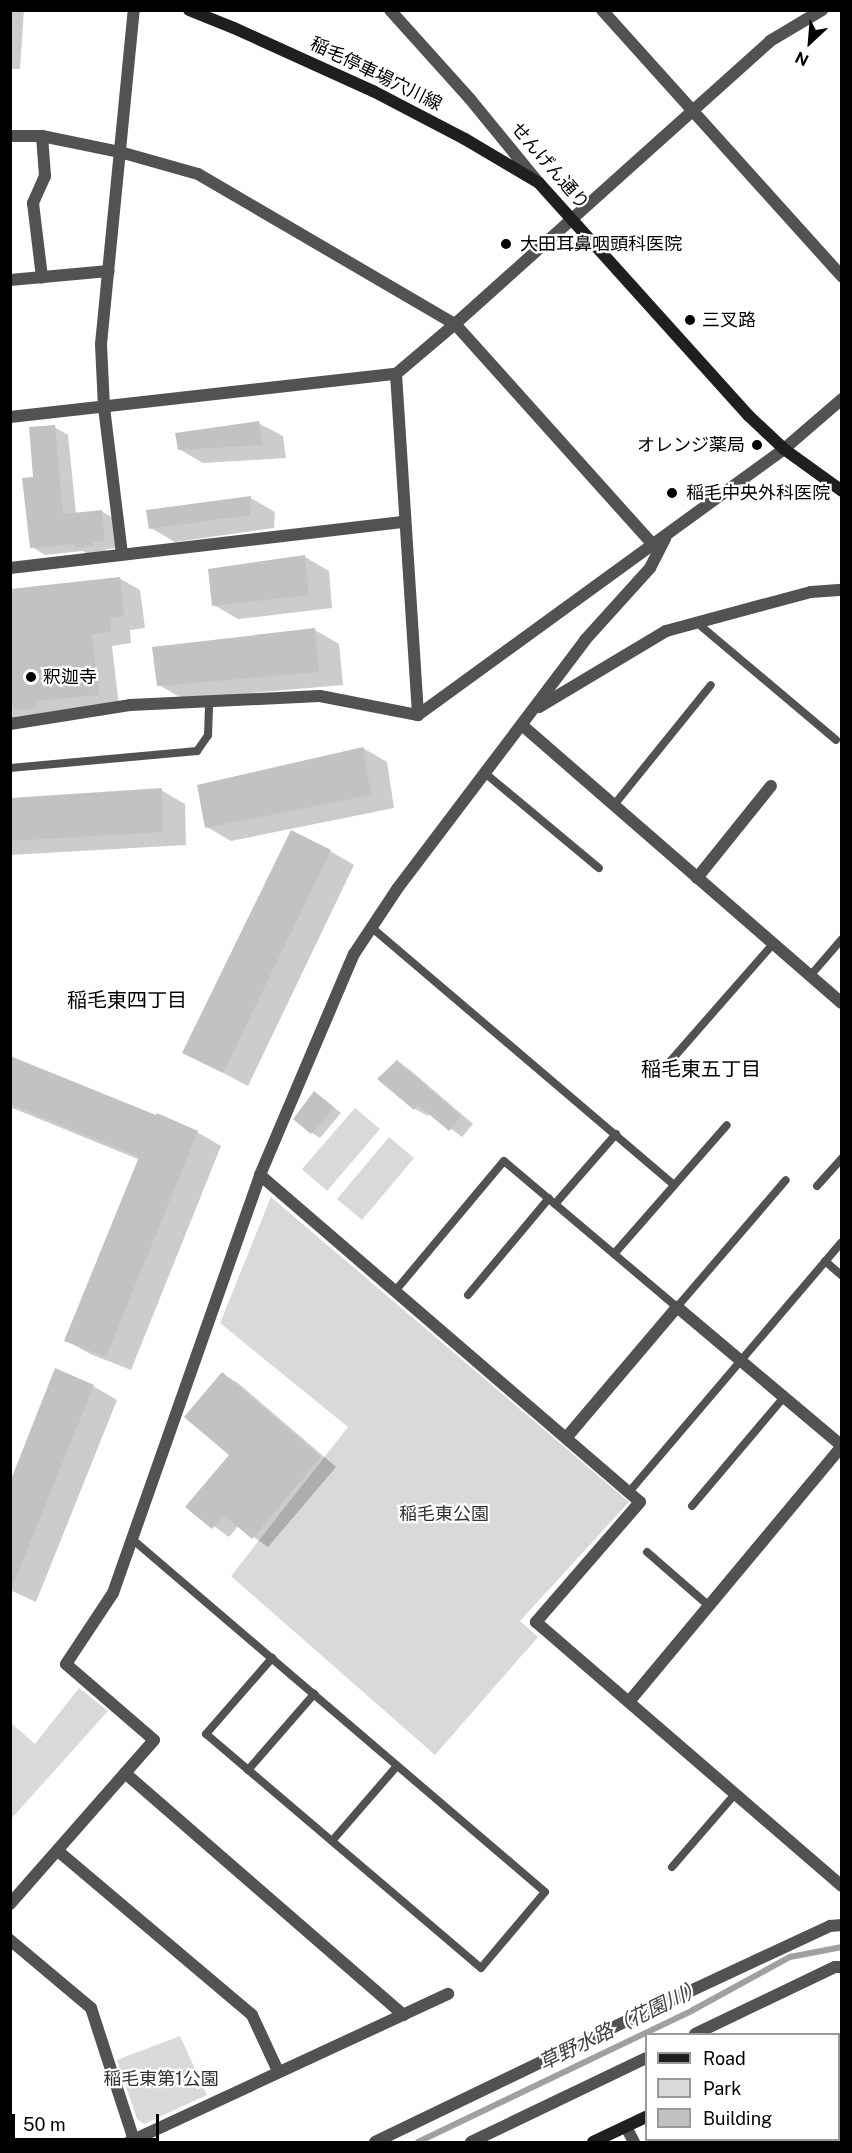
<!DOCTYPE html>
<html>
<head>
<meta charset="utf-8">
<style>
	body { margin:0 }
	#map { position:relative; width:852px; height:2153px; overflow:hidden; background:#fff; font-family:"Public Sans","Noto Sans JP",sans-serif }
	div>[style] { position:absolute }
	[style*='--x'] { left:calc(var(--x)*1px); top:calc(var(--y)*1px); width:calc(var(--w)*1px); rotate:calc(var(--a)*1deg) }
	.green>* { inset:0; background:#d9d9d9 }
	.shadow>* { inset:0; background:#0003 }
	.stream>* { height:6px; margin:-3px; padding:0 3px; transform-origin:3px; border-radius:3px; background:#a0a0a0 }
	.building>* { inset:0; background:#c2c2c2 }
	.lane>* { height:8px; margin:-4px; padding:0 4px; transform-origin:4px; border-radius:4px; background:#525252 }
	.street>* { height:12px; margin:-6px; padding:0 6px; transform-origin:6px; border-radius:6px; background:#525252 }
	.secondary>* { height:12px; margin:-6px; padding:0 6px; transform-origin:6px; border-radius:6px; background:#1f1f1f }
	.dots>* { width:16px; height:16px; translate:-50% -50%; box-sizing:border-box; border:3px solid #fff; border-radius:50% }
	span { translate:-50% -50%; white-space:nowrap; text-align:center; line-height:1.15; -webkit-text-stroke:4.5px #fff; paint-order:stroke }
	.street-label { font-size:18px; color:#000 }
	.poi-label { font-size:18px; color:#000 }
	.left { translate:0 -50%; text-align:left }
	.right { translate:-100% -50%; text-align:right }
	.park-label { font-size:18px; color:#303030 }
	.neighbourhood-label { font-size:20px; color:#000 }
	.water-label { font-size:20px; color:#414141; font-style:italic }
	.frame { position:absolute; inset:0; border:12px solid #000; pointer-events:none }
	.legend { position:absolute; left:645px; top:2033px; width:195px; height:108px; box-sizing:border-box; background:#fff; border:2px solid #999; margin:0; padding:8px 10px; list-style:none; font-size:18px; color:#000 }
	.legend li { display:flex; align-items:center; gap:12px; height:30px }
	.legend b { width:30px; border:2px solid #999 }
	.north { position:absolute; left:780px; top:12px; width:60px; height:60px; -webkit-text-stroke:4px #fff; paint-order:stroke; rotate:206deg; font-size:16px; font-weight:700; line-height:24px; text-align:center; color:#000 }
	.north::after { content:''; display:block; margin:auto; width:21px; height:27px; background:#000; clip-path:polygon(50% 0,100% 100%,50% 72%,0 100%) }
	.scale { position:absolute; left:12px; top:2114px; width:147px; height:27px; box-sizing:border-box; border:3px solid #000; border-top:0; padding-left:8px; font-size:18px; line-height:21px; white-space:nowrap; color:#000; -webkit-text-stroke:4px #fff; paint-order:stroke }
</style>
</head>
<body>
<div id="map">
	<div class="green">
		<div style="clip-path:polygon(355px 1108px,380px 1129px,327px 1191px,302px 1169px)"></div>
		<div style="clip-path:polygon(389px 1137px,414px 1158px,362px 1220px,337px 1199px)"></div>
		<div style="clip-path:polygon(271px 1197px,629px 1502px,520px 1621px,538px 1637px,435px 1755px,231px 1576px,348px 1427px,220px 1323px)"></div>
		<div style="clip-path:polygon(79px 1688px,108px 1711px,11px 1819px,11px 1723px,35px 1744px)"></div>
		<div style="clip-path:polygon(180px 2036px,207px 2095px,144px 2124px,137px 2119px,117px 2060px)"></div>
	</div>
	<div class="shadow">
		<div style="clip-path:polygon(10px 10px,24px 10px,20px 69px,10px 69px)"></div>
		<div style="clip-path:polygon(258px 423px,283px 436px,286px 458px,203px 463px,179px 449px)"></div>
		<div style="clip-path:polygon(54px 427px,68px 435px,76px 514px,101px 511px,115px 519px,118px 548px,106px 549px,106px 553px,89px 555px,83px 551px,45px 555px,32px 547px,34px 478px)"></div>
		<div style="clip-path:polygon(251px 498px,275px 512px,274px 528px,175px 542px,151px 528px)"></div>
		<div style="clip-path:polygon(305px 557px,329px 571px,332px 608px,238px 619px,214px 605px)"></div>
		<div style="clip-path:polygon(119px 578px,140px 590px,145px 628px,130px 630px,131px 643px,112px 646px,119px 706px,10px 727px,10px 591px)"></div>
		<div style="clip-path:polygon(315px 630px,339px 644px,343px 685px,183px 699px,159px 685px)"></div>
		<div style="clip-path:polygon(363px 748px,387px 762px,394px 808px,231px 841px,207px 827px)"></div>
		<div style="clip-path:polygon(161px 790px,185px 804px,186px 845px,10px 855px,10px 799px)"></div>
		<div style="clip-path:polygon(330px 851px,354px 865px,248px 1086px,184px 1052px)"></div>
		<div style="clip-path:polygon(10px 1057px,197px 1132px,221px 1146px,131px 1370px,90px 1354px,66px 1340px,140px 1160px,10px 1107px)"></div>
		<div style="clip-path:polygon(397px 1062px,410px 1070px,473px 1124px,462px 1137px,430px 1113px,428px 1116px,415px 1109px,379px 1079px)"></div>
		<div style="clip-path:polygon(315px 1093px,341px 1113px,320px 1138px,312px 1133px)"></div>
		<div style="clip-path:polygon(222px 1374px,238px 1383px,336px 1467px,268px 1547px,238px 1526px,229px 1537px,187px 1507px,231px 1455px)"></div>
		<div style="clip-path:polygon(93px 1386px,117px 1400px,36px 1602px,10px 1590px,10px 1486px)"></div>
	</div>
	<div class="stream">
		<div style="--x:418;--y:2142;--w:305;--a:-25.6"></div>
		<div style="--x:693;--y:2010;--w:111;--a:-28.7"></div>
		<div style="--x:790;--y:1957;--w:53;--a:-10.9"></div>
	</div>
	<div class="building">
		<div style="clip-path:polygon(259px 421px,263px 445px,178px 450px,175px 433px)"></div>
		<div style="clip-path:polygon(55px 425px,63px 514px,102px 510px,105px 541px,93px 542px,93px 546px,75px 548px,74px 544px,30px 548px,22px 478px,33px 477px,29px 427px)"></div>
		<div style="clip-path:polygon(251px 496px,250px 515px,149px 529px,146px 510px)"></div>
		<div style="clip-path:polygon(305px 555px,309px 595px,212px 606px,208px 569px)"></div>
		<div style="clip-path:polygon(120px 577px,124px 616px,110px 618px,111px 632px,92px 634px,99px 695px,35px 701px,36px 708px,14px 710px,10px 693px,10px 589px)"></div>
		<div style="clip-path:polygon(315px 628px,319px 672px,157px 686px,152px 647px)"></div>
		<div style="clip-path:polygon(363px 747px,371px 795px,205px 828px,197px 785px)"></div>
		<div style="clip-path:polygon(162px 788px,162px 832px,10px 841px,10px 798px)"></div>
		<div style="clip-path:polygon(291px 830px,331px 850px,223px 1073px,182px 1053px)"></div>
		<div style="clip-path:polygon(10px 1056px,156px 1115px,157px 1113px,198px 1131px,106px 1357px,64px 1341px,139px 1157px,10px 1104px)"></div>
		<div style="clip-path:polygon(397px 1060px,461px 1116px,449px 1131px,418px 1105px,414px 1110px,377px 1079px)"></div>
		<div style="clip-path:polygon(314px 1091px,334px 1107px,311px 1134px,293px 1119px)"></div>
		<div style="clip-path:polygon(55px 1368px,94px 1385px,11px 1590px,10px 1482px)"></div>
		<div style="clip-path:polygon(222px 1372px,321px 1457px,252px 1539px,224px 1515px,212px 1529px,185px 1507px,229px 1455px,184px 1417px)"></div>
	</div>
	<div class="lane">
		<div style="--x:696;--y:622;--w:183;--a:40.1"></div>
		<div style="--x:10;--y:768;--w:188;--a:-5.2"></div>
		<div style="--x:197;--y:751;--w:19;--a:-55"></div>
		<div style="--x:208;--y:735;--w:34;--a:-88"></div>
		<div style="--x:486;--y:774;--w:147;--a:39.8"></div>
		<div style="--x:614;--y:805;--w:154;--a:-51.1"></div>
		<div style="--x:371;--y:927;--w:398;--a:40.4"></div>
		<div style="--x:810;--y:976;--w:49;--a:-49.1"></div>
		<div style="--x:667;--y:1065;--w:161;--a:-48.8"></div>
		<div style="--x:817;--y:1186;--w:38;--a:-48"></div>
		<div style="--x:555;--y:1204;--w:93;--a:-48.9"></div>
		<div style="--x:614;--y:1254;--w:171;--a:-48.8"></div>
		<div style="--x:825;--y:1261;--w:23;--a:41"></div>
		<div style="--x:396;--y:1290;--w:168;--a:-50.1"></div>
		<div style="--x:504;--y:1161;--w:226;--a:40.2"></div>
		<div style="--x:677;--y:1307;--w:167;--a:-49.4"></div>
		<div style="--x:468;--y:1295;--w:126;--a:-50.1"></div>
		<div style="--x:629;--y:1492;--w:328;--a:-49.6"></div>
		<div style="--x:692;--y:1506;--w:143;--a:-49.8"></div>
		<div style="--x:132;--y:1539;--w:543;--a:40.52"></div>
		<div style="--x:545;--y:1892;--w:99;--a:130.1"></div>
		<div style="--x:481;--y:1968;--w:361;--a:-139.6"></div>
		<div style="--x:206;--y:1734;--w:101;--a:-49"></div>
		<div style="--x:647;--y:1552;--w:81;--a:41"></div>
		<div style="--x:248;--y:1770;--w:101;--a:-49"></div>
		<div style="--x:332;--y:1841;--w:99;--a:-49.1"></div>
		<div style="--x:672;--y:1867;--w:96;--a:-49.2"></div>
	</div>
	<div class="street">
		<div style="--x:390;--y:10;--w:120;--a:48"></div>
		<div style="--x:470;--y:99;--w:107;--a:50.7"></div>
		<div style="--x:602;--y:10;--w:359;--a:48"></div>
		<div style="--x:10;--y:136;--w:32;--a:0"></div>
		<div style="--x:42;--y:136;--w:80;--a:11.6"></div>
		<div style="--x:120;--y:152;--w:81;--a:15.8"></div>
		<div style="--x:198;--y:174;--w:298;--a:30.3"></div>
		<div style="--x:455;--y:324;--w:297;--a:48.1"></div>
		<div style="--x:42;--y:136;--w:40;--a:85.7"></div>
		<div style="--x:45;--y:176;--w:30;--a:114"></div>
		<div style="--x:33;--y:203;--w:75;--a:83.1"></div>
		<div style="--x:10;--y:280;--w:99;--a:-5.2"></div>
		<div style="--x:396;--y:374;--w:342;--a:86.3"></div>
		<div style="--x:10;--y:417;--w:388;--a:-6.4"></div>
		<div style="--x:396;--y:374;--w:77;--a:-40.3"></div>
		<div style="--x:455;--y:324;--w:423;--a:-41.9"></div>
		<div style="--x:770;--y:41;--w:61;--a:-30.8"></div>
		<div style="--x:122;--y:554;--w:147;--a:-97"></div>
		<div style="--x:104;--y:408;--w:64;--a:-92.7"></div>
		<div style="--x:101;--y:344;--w:336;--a:-84.4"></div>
		<div style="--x:10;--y:568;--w:397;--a:-6.7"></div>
		<div style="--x:539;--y:707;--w:148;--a:-30.9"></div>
		<div style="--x:666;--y:631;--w:150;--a:-15.1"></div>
		<div style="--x:811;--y:592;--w:31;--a:-4"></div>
		<div style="--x:10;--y:724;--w:121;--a:-9"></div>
		<div style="--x:130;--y:705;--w:190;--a:-2.7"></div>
		<div style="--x:320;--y:696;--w:100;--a:11"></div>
		<div style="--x:418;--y:715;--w:452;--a:-36"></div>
		<div style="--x:784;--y:449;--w:77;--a:-40.8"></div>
		<div style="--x:523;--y:726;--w:422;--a:41"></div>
		<div style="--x:697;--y:878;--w:118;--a:-51.2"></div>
		<div style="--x:260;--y:1175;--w:501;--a:40.71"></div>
		<div style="--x:640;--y:1502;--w:159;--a:130.9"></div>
		<div style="--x:536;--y:1622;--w:404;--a:40.8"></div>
		<div style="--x:566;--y:1438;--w:172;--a:-49.7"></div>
		<div style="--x:677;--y:1307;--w:216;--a:40.1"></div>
		<div style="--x:842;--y:1446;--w:333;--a:129.8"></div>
		<div style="--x:125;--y:1773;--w:369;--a:41"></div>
		<div style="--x:58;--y:1851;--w:254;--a:40.2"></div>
		<div style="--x:252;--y:2015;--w:62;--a:65.1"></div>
		<div style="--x:10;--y:1904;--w:218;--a:-48.7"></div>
		<div style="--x:154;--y:1740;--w:116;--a:-139.2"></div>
		<div style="--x:66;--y:1664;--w:85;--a:-56.5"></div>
		<div style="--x:113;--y:1593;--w:443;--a:-70.6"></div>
		<div style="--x:260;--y:1175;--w:240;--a:-67"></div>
		<div style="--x:354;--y:954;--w:78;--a:-56.5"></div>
		<div style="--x:397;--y:889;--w:312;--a:-52.9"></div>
		<div style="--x:585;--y:640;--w:97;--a:-47.9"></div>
		<div style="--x:650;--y:568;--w:34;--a:-63"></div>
		<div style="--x:10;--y:1940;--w:106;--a:40"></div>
		<div style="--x:91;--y:2008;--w:139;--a:72"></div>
		<div style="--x:695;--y:2034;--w:155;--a:-25.6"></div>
		<div style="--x:835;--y:1967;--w:7;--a:0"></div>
		<div style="--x:838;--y:2056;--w:10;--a:-66"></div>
		<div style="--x:626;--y:2127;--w:17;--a:62"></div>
		<div style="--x:129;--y:2142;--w:352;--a:-24.9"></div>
		<div style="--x:375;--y:2142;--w:293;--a:-25.7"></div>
		<div style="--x:639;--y:2015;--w:211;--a:-25"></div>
		<div style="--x:830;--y:1926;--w:12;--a:-5"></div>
		<div style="--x:471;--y:2142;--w:194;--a:-25.6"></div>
		<div style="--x:810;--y:2142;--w:2;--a:-63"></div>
	</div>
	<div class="secondary">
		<div style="--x:189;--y:10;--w:48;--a:21.8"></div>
		<div style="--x:234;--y:28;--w:153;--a:24.4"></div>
		<div style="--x:373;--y:91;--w:104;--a:27.6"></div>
		<div style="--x:465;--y:139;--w:86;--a:30.7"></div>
		<div style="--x:539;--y:183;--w:314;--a:48"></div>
		<div style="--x:749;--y:416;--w:48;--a:43.3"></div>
		<div style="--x:784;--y:449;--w:72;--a:35.9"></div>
		<div style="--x:743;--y:2140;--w:3;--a:45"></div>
		<div style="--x:593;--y:2142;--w:59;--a:-25.3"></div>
	</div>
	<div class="dots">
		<div style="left:506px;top:244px;background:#000"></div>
		<div style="left:690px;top:320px;background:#000"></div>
		<div style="left:757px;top:445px;background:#000"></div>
		<div style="left:672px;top:493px;background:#000"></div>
		<div style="left:31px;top:677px;background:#000"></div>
	</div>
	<div class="street-label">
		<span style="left:376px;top:74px;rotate:26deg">稲毛停車場穴川線</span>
		<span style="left:550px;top:166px;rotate:49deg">せんげん通り</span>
	</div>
	<div class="poi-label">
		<span class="left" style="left:520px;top:244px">大田耳鼻咽頭科医院</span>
		<span class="left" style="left:702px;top:320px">三叉路</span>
		<span class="right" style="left:745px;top:445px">オレンジ薬局</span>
		<span class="left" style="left:686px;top:493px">稲毛中央外科医院</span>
		<span class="left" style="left:43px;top:677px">釈迦寺</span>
	</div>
	<div class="park-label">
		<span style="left:444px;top:1514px">稲毛東公園</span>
		<span style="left:161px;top:2079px">稲毛東第1公園</span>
	</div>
	<div class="neighbourhood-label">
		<span style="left:127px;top:1000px">稲毛東四丁目</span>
		<span style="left:701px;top:1069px">稲毛東五丁目</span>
	</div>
	<div class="water-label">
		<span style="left:621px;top:2025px;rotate:-26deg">草野水路（花園川）</span>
	</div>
	<div class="frame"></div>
	<ul class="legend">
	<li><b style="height:8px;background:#1f1f1f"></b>Road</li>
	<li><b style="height:16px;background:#d9d9d9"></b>Park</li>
	<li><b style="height:16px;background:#c2c2c2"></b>Building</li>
	</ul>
	<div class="north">N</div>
	<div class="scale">50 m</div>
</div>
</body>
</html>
